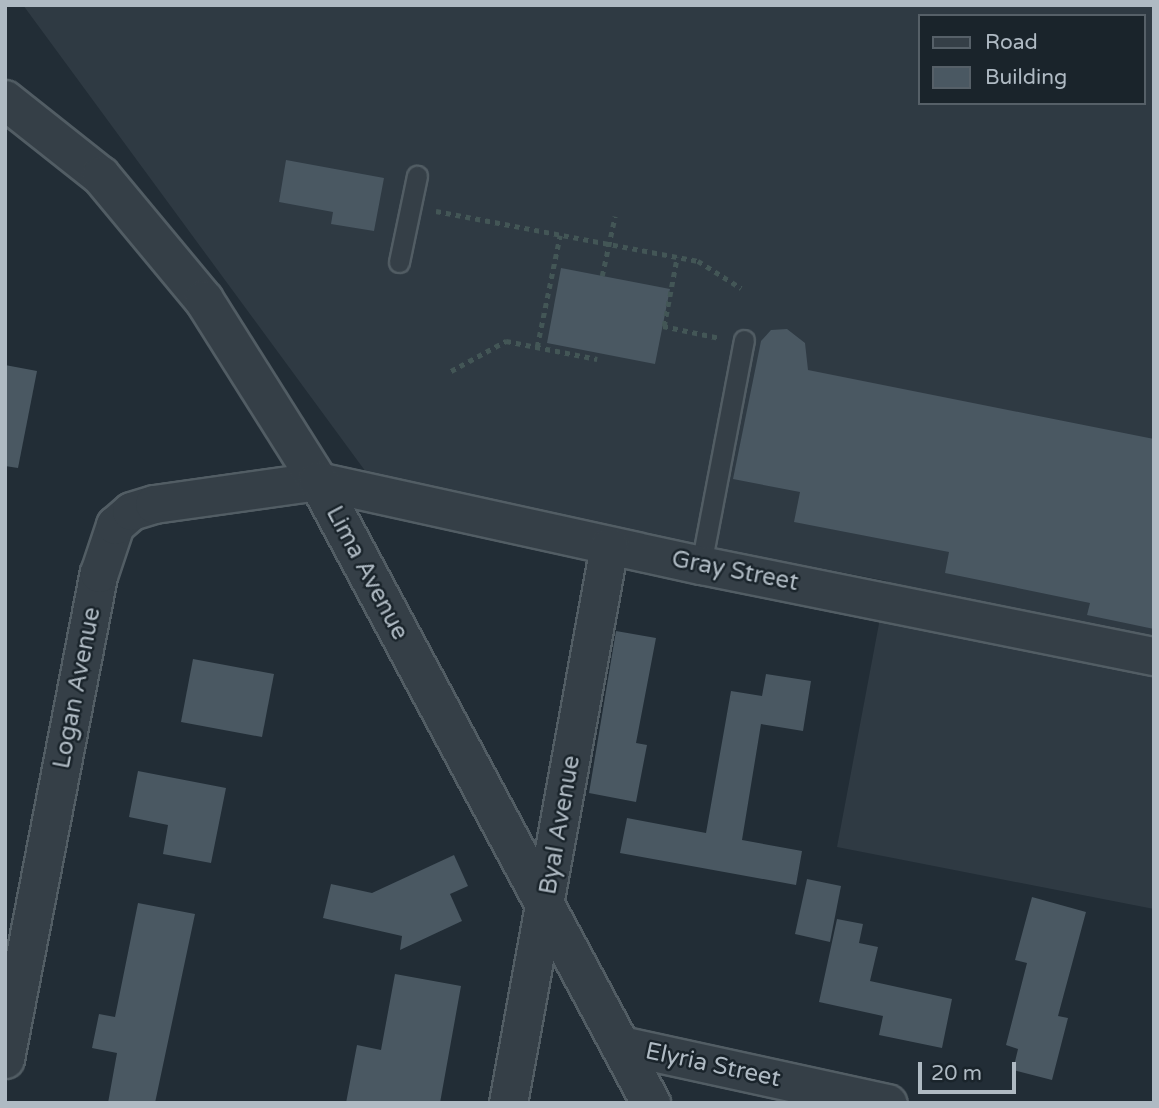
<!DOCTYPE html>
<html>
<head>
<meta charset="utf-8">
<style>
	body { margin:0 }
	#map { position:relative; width:1159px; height:1108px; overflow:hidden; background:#222d36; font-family:"Varela Round",sans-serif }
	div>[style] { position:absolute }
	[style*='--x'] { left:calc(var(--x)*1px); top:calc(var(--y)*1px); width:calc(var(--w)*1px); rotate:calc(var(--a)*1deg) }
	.airport>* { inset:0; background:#2f3a43 }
	.building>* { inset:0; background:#4a5862 }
	.path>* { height:4.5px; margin-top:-2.25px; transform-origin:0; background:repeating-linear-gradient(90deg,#435656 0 5px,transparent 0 10px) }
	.roads { filter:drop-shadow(2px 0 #525d64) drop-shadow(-2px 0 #525d64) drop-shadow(0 2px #525d64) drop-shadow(0 -2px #525d64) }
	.service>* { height:19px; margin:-9.5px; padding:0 9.5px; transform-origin:9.5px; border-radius:9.5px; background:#353f47 }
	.minor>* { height:37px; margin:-18.5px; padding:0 18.5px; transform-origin:18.5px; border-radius:18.5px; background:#353f47 }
	.tertiary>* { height:38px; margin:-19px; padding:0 19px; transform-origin:19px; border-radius:19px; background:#353f47 }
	span { translate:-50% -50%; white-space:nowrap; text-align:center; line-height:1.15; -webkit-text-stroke:5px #1a242b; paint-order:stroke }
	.street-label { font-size:24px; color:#afbac3 }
	.frame { position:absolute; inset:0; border:7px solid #afbac3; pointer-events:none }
	.legend { position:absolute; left:918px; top:14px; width:228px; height:91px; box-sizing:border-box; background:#1a242b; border:2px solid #566068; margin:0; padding:9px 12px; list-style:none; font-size:21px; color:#afbac3 }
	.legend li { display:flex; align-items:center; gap:14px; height:35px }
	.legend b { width:35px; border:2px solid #566068 }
	.scale { position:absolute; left:918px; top:1062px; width:98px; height:32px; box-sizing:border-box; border:4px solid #afbac3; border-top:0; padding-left:9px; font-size:21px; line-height:24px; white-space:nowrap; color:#afbac3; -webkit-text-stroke:5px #1a242b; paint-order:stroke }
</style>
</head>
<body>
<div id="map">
	<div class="airport">
		<div style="clip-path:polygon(evenodd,23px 5px,1154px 5px,1154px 909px,837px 847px,887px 581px,374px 483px,23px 5px,919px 16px,1143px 16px,1143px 103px,919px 103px,919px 16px)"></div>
	</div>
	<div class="building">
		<div style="clip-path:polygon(286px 160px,384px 178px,374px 231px,331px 224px,333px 212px,279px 202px)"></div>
		<div style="clip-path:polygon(561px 268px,670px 289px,655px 364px,547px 343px)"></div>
		<div style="clip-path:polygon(787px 329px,805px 343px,808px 370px,1154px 439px,1154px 629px,1087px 615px,1090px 603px,945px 573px,949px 552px,794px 522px,800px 492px,733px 479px,761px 341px,771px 330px)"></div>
		<div style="clip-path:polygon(5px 365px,37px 371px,18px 468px,5px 466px)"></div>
		<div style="clip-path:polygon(616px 631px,656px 638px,636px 743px,647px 745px,636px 802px,589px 793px)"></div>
		<div style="clip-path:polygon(193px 659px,274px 674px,262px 737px,181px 722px)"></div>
		<div style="clip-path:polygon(766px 674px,811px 681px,803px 731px,761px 724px,742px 840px,802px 851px,796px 885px,620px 853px,627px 818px,706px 833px,731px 691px,762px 696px)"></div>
		<div style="clip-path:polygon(138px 771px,226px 788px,211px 863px,163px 854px,168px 825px,129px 817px)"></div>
		<div style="clip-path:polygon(454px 855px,468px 886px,450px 894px,462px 921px,400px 950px,402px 936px,323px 918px,331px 884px,372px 893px)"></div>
		<div style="clip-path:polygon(807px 879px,841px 886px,830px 942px,795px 934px)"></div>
		<div style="clip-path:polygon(1032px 897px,1086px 912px,1058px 1016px,1068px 1018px,1052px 1080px,1013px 1070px,1018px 1049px,1006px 1045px,1027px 963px,1015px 960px)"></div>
		<div style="clip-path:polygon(138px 903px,195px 914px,155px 1103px,108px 1103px,117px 1053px,92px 1048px,99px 1014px,115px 1017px)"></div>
		<div style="clip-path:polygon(837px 919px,863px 924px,859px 943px,878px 947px,870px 981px,952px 999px,942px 1048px,879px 1035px,883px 1016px,819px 1002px)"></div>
		<div style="clip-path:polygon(395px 974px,461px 986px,440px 1103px,346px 1103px,357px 1045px,381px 1050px)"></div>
	</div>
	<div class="path">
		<div style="--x:436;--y:211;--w:267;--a:10.8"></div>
		<div style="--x:698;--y:261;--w:51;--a:32.1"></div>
		<div style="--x:602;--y:276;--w:61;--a:-77.8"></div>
		<div style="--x:663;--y:326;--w:58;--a:11.9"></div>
		<div style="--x:664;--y:326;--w:70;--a:-79.3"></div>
		<div style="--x:537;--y:347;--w:114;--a:-78.4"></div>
		<div style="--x:451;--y:371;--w:63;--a:-28.6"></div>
		<div style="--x:506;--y:341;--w:93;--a:11.2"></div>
	</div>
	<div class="roads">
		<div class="service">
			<div style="--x:399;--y:262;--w:88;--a:-78.2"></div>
			<div style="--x:701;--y:565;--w:229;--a:-79.2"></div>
		</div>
		<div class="minor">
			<div style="--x:621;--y:1045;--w:273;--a:12.3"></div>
			<div style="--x:5;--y:1059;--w:495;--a:-79.1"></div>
			<div style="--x:99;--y:573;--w:51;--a:-71.6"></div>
			<div style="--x:115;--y:525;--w:21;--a:-41"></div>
			<div style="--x:131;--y:511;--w:24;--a:-17"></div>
			<div style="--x:154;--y:504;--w:166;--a:-8"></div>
			<div style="--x:318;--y:481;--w:392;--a:12.4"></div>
			<div style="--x:701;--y:565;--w:462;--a:11.4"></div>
			<div style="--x:508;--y:1103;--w:566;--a:-79.72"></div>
		</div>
		<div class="tertiary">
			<div style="--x:5;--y:100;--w:122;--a:38.4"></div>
			<div style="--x:101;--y:176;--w:161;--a:50.3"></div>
			<div style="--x:204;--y:300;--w:214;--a:57.8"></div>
			<div style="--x:318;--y:481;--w:706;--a:61.84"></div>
		</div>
	</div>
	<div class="street-label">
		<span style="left:735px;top:571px;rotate:11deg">Gray Street</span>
		<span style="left:367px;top:573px;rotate:62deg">Lima Avenue</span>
		<span style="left:77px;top:688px;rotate:-79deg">Logan Avenue</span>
		<span style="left:560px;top:825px;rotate:-80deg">Byal Avenue</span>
		<span style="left:713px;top:1065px;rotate:12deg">Elyria Street</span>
	</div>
	<div class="frame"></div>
	<ul class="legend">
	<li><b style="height:9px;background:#353f47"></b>Road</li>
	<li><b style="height:19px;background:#4a5862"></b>Building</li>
	</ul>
	<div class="scale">20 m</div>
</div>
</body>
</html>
